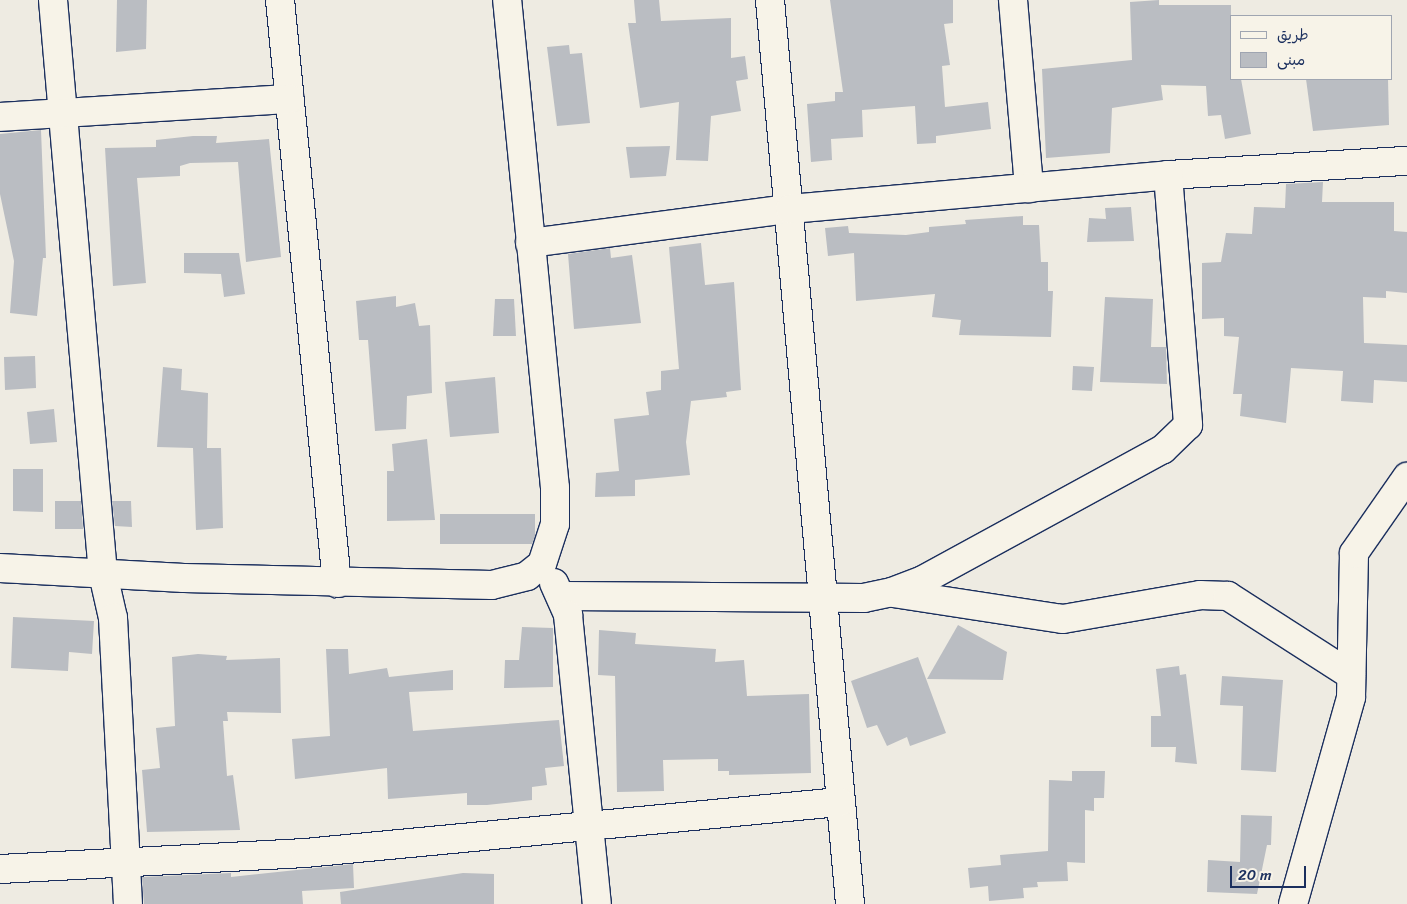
<!DOCTYPE html>
<html>
<head>
<meta charset="utf-8">
<style>
	body { margin:0 }
	#map { position:relative; width:1407px; height:904px; overflow:hidden; background:#eeebe2; font-family:Sriracha,"Playpen Sans Arabic",sans-serif }
	div>[style] { position:absolute }
	[style*='--x'] { left:calc(var(--x)*1px); top:calc(var(--y)*1px); width:calc(var(--w)*1px); rotate:calc(var(--a)*1deg) }
	.building>* { inset:0; background:#babdc2 }
	.roads { filter:drop-shadow(1px 0 #1b2f5e) drop-shadow(-1px 0 #1b2f5e) drop-shadow(0 1px #1b2f5e) drop-shadow(0 -1px #1b2f5e) }
	.minor>* { height:28px; margin:-14px; padding:0 14px; transform-origin:14px; border-radius:14px; background:#f7f3e8 }
	span { translate:-50% -50%; white-space:nowrap; text-align:center; line-height:1.15; -webkit-text-stroke:4.5px #f7f3e8; paint-order:stroke }
	.legend { position:absolute; left:1230px; top:15px; width:162px; height:65px; box-sizing:border-box; background:#f7f3e8; border:1px solid #9fa5b1; margin:0; padding:6px 9px; list-style:none; font-size:15px; color:#1b2f5e }
	.legend li { display:flex; align-items:center; gap:10px; height:25px }
	.legend b { width:25px; border:1px solid #9fa5b1 }
	.scale { position:absolute; left:1230px; top:866px; width:76px; height:22px; box-sizing:border-box; border:2px solid #1b2f5e; border-top:0; padding-left:6px; font-size:15px; line-height:18px; white-space:nowrap; color:#1b2f5e; -webkit-text-stroke:4px #f7f3e8; paint-order:stroke }
</style>
</head>
<body>
<div id="map">
	<div class="building">
		<div style="clip-path:polygon(117px 0,147px 0,146px 49px,116px 52px)"></div>
		<div style="clip-path:polygon(634px 0,659px 0,661px 21px,731px 18px,731px 58px,745px 56px,748px 79px,736px 81px,741px 111px,711px 116px,708px 161px,676px 160px,679px 102px,640px 108px,628px 23px,636px 23px)"></div>
		<div style="clip-path:polygon(830px 0,953px 0,953px 23px,944px 24px,950px 65px,942px 66px,945px 107px,988px 102px,991px 129px,936px 136px,936px 143px,917px 144px,915px 106px,862px 110px,863px 137px,831px 139px,832px 160px,811px 162px,807px 104px,835px 101px,835px 92px,843px 92px)"></div>
		<div style="clip-path:polygon(1159px 0,1159px 5px,1231px 5px,1231px 79px,1241px 79px,1251px 134px,1225px 139px,1221px 115px,1208px 116px,1206px 86px,1161px 85px,1163px 100px,1112px 108px,1110px 153px,1046px 158px,1042px 69px,1132px 60px,1130px 2px)"></div>
		<div style="clip-path:polygon(569px 45px,570px 54px,582px 53px,590px 123px,557px 126px,547px 47px)"></div>
		<div style="clip-path:polygon(1306px 79px,1388px 79px,1389px 125px,1313px 131px)"></div>
		<div style="clip-path:polygon(41px 130px,46px 258px,43px 258px,37px 316px,10px 313px,14px 261px,0 194px,0 134px)"></div>
		<div style="clip-path:polygon(193px 136px,217px 136px,216px 143px,269px 139px,281px 257px,246px 262px,238px 162px,190px 163px,180px 166px,180px 176px,137px 178px,146px 283px,113px 286px,105px 148px,156px 147px,156px 140px)"></div>
		<div style="clip-path:polygon(670px 146px,666px 176px,630px 178px,626px 147px)"></div>
		<div style="clip-path:polygon(1323px 182px,1322px 202px,1394px 202px,1394px 231px,1407px 232px,1407px 293px,1386px 291px,1386px 298px,1363px 297px,1364px 343px,1407px 345px,1407px 382px,1374px 380px,1373px 403px,1341px 401px,1343px 371px,1291px 368px,1286px 423px,1240px 416px,1242px 394px,1233px 394px,1239px 337px,1224px 336px,1224px 318px,1202px 319px,1202px 263px,1221px 262px,1226px 233px,1252px 234px,1254px 207px,1285px 208px,1286px 184px)"></div>
		<div style="clip-path:polygon(1131px 207px,1134px 241px,1087px 242px,1089px 218px,1106px 219px,1105px 208px)"></div>
		<div style="clip-path:polygon(1023px 216px,1023px 225px,1039px 225px,1041px 262px,1048px 262px,1048px 291px,1053px 291px,1051px 337px,959px 335px,961px 320px,932px 317px,935px 294px,856px 301px,854px 253px,828px 256px,825px 228px,848px 226px,849px 233px,906px 235px,929px 232px,929px 227px,966px 224px,965px 220px)"></div>
		<div style="clip-path:polygon(701px 243px,705px 285px,734px 282px,741px 390px,726px 392px,727px 397px,691px 401px,686px 442px,690px 475px,635px 480px,635px 496px,595px 497px,596px 473px,619px 471px,614px 419px,649px 415px,646px 392px,661px 390px,661px 371px,679px 369px,669px 247px)"></div>
		<div style="clip-path:polygon(610px 248px,611px 258px,632px 255px,641px 323px,574px 329px,568px 254px)"></div>
		<div style="clip-path:polygon(184px 253px,239px 253px,245px 294px,224px 297px,221px 274px,184px 273px)"></div>
		<div style="clip-path:polygon(396px 296px,396px 307px,415px 303px,419px 326px,430px 325px,432px 393px,407px 396px,406px 429px,375px 431px,368px 340px,359px 340px,356px 301px)"></div>
		<div style="clip-path:polygon(1105px 297px,1153px 299px,1151px 347px,1166px 347px,1167px 384px,1100px 382px)"></div>
		<div style="clip-path:polygon(495px 299px,514px 299px,516px 336px,493px 336px)"></div>
		<div style="clip-path:polygon(35px 356px,36px 388px,5px 390px,4px 357px)"></div>
		<div style="clip-path:polygon(1073px 366px,1094px 367px,1092px 391px,1072px 390px)"></div>
		<div style="clip-path:polygon(163px 367px,182px 369px,181px 390px,208px 393px,207px 448px,221px 448px,223px 528px,196px 530px,193px 448px,157px 447px)"></div>
		<div style="clip-path:polygon(495px 377px,499px 433px,450px 437px,445px 382px)"></div>
		<div style="clip-path:polygon(54px 409px,57px 442px,30px 444px,27px 412px)"></div>
		<div style="clip-path:polygon(427px 439px,435px 520px,387px 521px,387px 471px,394px 471px,392px 444px)"></div>
		<div style="clip-path:polygon(13px 469px,43px 469px,43px 512px,13px 511px)"></div>
		<div style="clip-path:polygon(55px 501px,81px 501px,83px 529px,55px 529px)"></div>
		<div style="clip-path:polygon(112px 501px,131px 501px,132px 527px,115px 526px)"></div>
		<div style="clip-path:polygon(440px 514px,535px 514px,535px 536px,532px 544px,440px 544px)"></div>
		<div style="clip-path:polygon(13px 617px,94px 621px,92px 654px,69px 652px,68px 671px,11px 668px)"></div>
		<div style="clip-path:polygon(958px 625px,1007px 652px,1003px 680px,927px 679px)"></div>
		<div style="clip-path:polygon(522px 627px,553px 628px,553px 687px,504px 688px,505px 660px,519px 660px)"></div>
		<div style="clip-path:polygon(599px 630px,636px 633px,635px 644px,716px 649px,715px 662px,744px 660px,747px 696px,809px 694px,811px 773px,729px 775px,729px 771px,718px 771px,718px 759px,663px 760px,664px 791px,617px 792px,615px 676px,598px 675px)"></div>
		<div style="clip-path:polygon(326px 649px,348px 649px,349px 674px,387px 668px,389px 677px,453px 670px,453px 690px,409px 692px,413px 731px,559px 720px,564px 766px,545px 768px,547px 785px,532px 787px,532px 800px,487px 805px,467px 805px,467px 793px,388px 799px,387px 768px,295px 779px,292px 739px,330px 736px)"></div>
		<div style="clip-path:polygon(198px 654px,227px 656px,226px 660px,280px 658px,281px 713px,227px 712px,228px 721px,223px 721px,227px 776px,233px 775px,240px 830px,147px 832px,142px 770px,160px 768px,156px 728px,175px 726px,172px 657px)"></div>
		<div style="clip-path:polygon(918px 657px,946px 733px,910px 746px,907px 737px,887px 746px,877px 725px,867px 728px,851px 681px)"></div>
		<div style="clip-path:polygon(1179px 666px,1180px 675px,1186px 674px,1197px 764px,1175px 762px,1176px 747px,1151px 747px,1151px 716px,1161px 716px,1156px 669px)"></div>
		<div style="clip-path:polygon(1222px 676px,1283px 680px,1276px 772px,1241px 770px,1243px 706px,1220px 705px)"></div>
		<div style="clip-path:polygon(1072px 771px,1105px 771px,1104px 798px,1094px 798px,1094px 811px,1085px 810px,1085px 863px,1067px 862px,1068px 881px,1037px 882px,1038px 887px,1023px 888px,1024px 898px,989px 901px,988px 886px,970px 888px,968px 868px,1001px 865px,1000px 855px,1048px 851px,1049px 780px,1072px 781px)"></div>
		<div style="clip-path:polygon(1241px 815px,1272px 816px,1271px 845px,1267px 845px,1257px 894px,1207px 892px,1208px 860px,1240px 862px)"></div>
		<div style="clip-path:polygon(353px 864px,354px 888px,302px 891px,303px 904px,144px 904px,142px 877px,231px 873px,231px 877px)"></div>
		<div style="clip-path:polygon(463px 873px,494px 874px,494px 904px,341px 904px,340px 892px)"></div>
	</div>
	<div class="roads">
		<div class="minor">
			<div style="--x:53;--y:0;--w:576;--a:85.02"></div>
			<div style="--x:103;--y:574;--w:45;--a:77.2"></div>
			<div style="--x:113;--y:618;--w:286;--a:87"></div>
			<div style="--x:280;--y:0;--w:586;--a:84.42"></div>
			<div style="--x:770;--y:0;--w:908;--a:84.94"></div>
			<div style="--x:1013;--y:0;--w:189;--a:85.1"></div>
			<div style="--x:0;--y:117;--w:290;--a:-3.6"></div>
			<div style="--x:1168;--y:175;--w:239;--a:-3.4"></div>
			<div style="--x:530;--y:243;--w:262;--a:-7.5"></div>
			<div style="--x:790;--y:209;--w:380;--a:-5.1"></div>
			<div style="--x:1168;--y:175;--w:251;--a:85.4"></div>
			<div style="--x:1188;--y:425;--w:35;--a:136"></div>
			<div style="--x:1163;--y:449;--w:273;--a:151.4"></div>
			<div style="--x:923;--y:580;--w:33;--a:159"></div>
			<div style="--x:892;--y:592;--w:29;--a:168"></div>
			<div style="--x:864;--y:598;--w:301;--a:-179.6"></div>
			<div style="--x:0;--y:568;--w:184;--a:3.1"></div>
			<div style="--x:184;--y:578;--w:308;--a:1.3"></div>
			<div style="--x:492;--y:585;--w:36;--a:-14"></div>
			<div style="--x:527;--y:576;--w:19;--a:-39"></div>
			<div style="--x:542;--y:564;--w:42;--a:-72"></div>
			<div style="--x:555;--y:524;--w:36;--a:-90"></div>
			<div style="--x:555;--y:488;--w:490;--a:-95.6"></div>
			<div style="--x:554;--y:583;--w:35;--a:66"></div>
			<div style="--x:568;--y:615;--w:290;--a:84.3"></div>
			<div style="--x:893;--y:593;--w:172;--a:8.7"></div>
			<div style="--x:1063;--y:619;--w:139;--a:-9.9"></div>
			<div style="--x:1200;--y:595;--w:28;--a:2"></div>
			<div style="--x:1228;--y:596;--w:146;--a:32.7"></div>
			<div style="--x:0;--y:869;--w:305;--a:-3"></div>
			<div style="--x:305;--y:853;--w:537;--a:-5.45"></div>
			<div style="--x:1293;--y:904;--w:215;--a:-74.3"></div>
			<div style="--x:1351;--y:697;--w:144;--a:-88.8"></div>
			<div style="--x:1354;--y:553;--w:93;--a:-55.1"></div>
		</div>
	</div>
	<ul class="legend">
	<li><b style="height:6px;background:#f7f3e8"></b>طريق</li>
	<li><b style="height:14px;background:#babdc2"></b>مبنى</li>
	</ul>
	<div class="scale">20 m</div>
</div>
</body>
</html>
